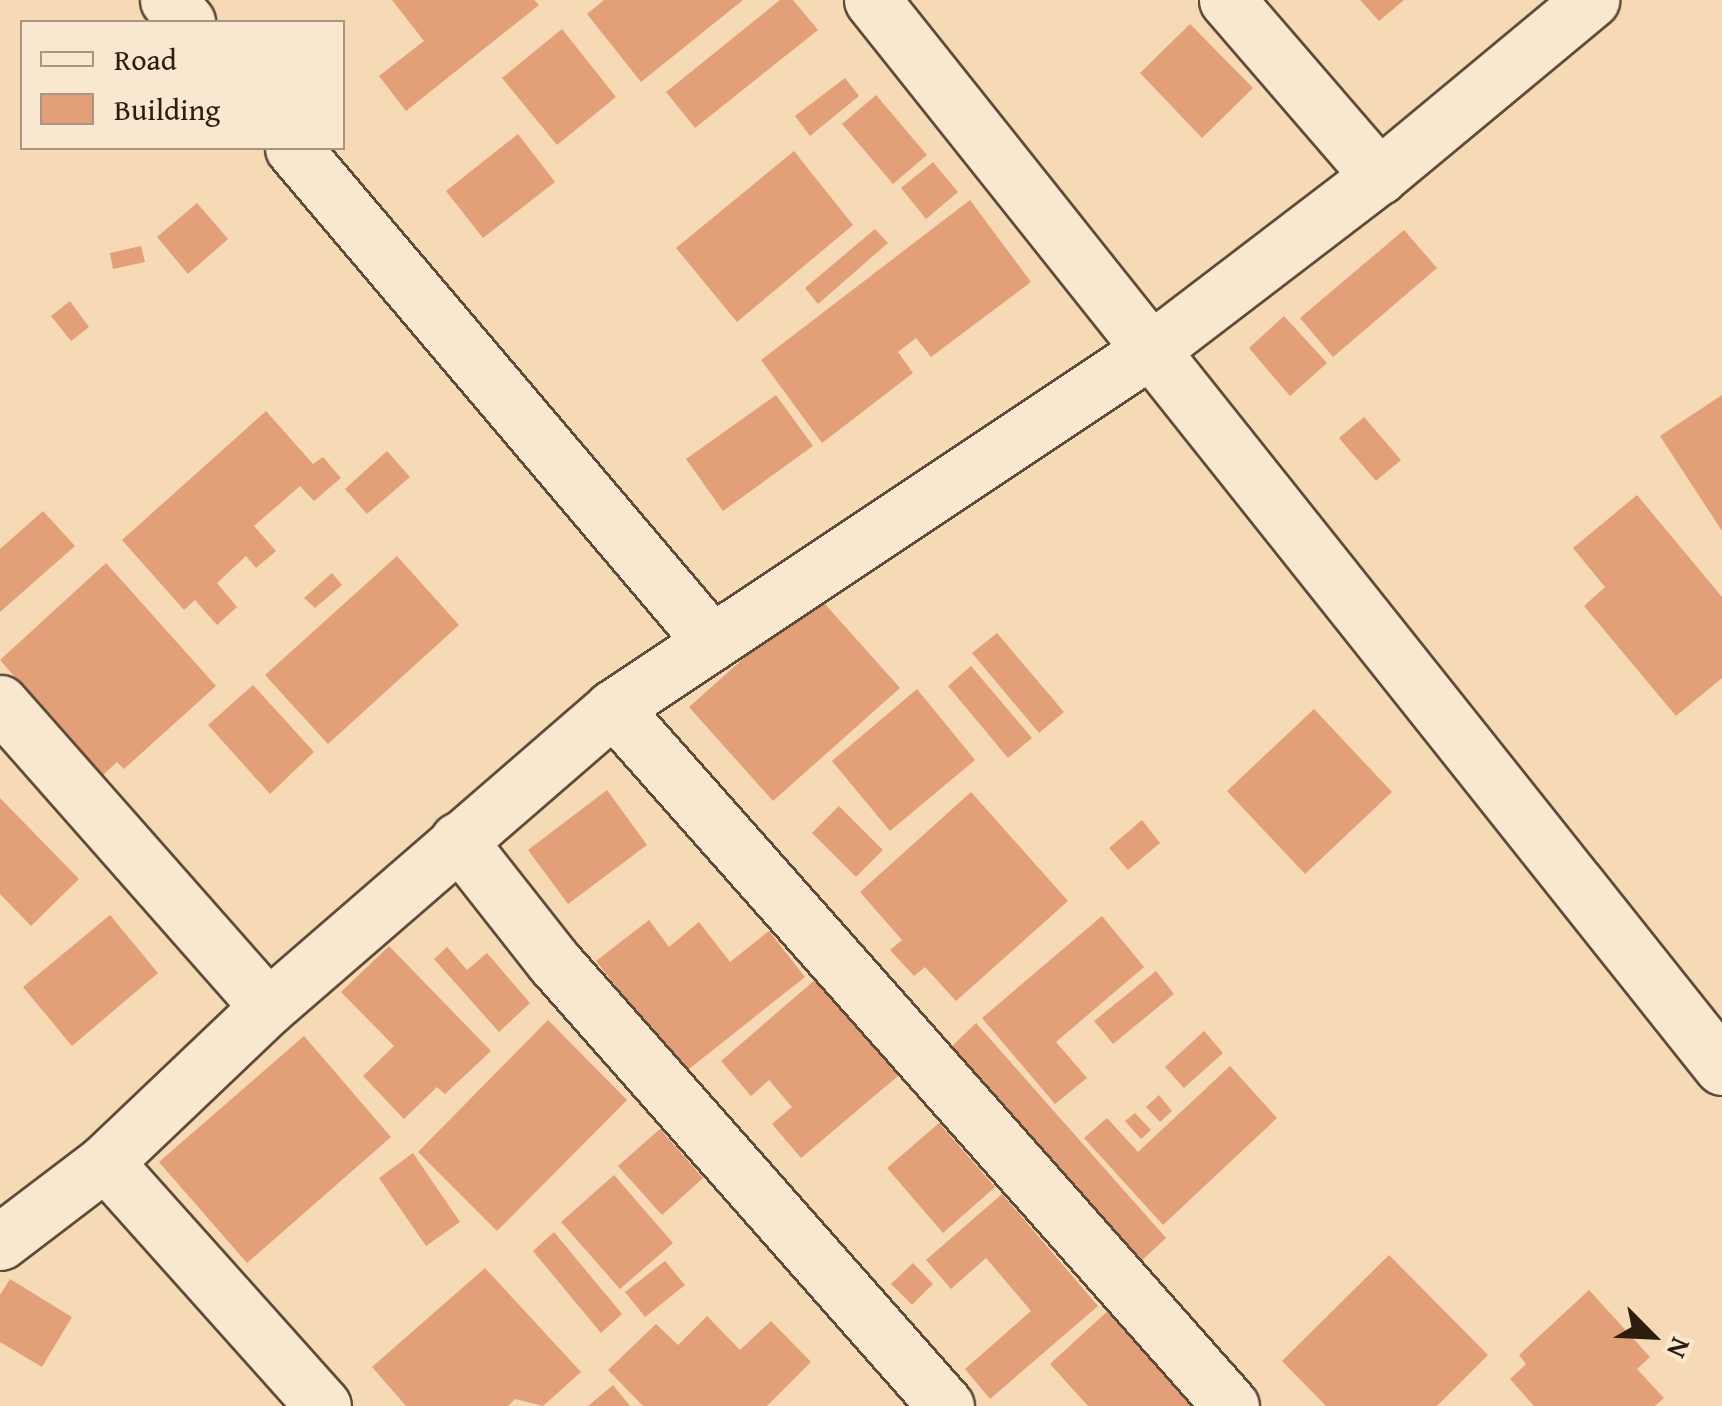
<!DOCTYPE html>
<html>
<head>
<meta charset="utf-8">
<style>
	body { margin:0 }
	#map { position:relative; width:1722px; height:1406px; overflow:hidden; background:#f6dab5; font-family:"Gentium Book Plus",serif }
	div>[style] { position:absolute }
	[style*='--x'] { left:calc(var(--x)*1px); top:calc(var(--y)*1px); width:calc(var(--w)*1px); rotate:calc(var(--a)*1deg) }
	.building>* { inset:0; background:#e39f78 }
	.roads { filter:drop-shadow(2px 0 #5f4c38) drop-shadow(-2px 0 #5f4c38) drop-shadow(0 2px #5f4c38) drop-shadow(0 -2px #5f4c38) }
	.minor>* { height:55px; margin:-27.5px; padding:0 27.5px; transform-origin:27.5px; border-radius:27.5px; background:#f9e7cf }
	span { translate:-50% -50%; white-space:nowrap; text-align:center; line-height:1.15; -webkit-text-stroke:9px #f9e7cf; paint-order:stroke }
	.legend { position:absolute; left:20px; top:20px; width:325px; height:130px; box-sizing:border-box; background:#f9e7cf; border:2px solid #a79682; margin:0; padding:12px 18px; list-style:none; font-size:30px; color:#2d1d0e }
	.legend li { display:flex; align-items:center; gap:20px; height:50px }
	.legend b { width:50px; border:2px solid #a79682 }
	.north { position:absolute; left:1602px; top:1286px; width:100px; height:100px; -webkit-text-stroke:8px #f9e7cf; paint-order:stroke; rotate:114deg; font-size:28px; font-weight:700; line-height:40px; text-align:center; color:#2d1d0e }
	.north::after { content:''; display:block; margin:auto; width:35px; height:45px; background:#2d1d0e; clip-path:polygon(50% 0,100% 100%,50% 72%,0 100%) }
</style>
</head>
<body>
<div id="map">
	<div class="building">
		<div style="clip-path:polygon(392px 0,534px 0,539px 5px,406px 111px,379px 76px,424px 41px)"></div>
		<div style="clip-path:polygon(604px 0,743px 0,641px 82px,587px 14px)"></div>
		<div style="clip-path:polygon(780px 0,793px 0,818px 30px,695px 128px,666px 92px)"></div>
		<div style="clip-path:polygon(1360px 0,1404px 0,1379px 21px)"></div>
		<div style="clip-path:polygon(1190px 24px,1253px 88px,1202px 138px,1140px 73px)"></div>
		<div style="clip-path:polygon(562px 29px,616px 97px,557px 145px,502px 78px)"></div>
		<div style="clip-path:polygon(845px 78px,859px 96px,810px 136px,795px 116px)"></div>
		<div style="clip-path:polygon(876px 95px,927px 155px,893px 184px,842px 124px)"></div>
		<div style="clip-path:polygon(518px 134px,555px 182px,483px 238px,446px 191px)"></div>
		<div style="clip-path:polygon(794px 151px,853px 225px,737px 322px,676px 248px)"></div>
		<div style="clip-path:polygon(933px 162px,958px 192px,926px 219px,901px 188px)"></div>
		<div style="clip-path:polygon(970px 200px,1031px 282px,931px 357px,916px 338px,898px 352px,913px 373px,822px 443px,761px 360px)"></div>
		<div style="clip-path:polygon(197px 203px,228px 239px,188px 274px,157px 237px)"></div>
		<div style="clip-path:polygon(875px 229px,888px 243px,818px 304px,805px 288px)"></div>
		<div style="clip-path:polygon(1404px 230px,1437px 268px,1333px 357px,1300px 318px)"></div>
		<div style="clip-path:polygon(141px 246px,145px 262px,113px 269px,110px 253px)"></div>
		<div style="clip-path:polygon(70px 301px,89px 327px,71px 341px,51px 316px)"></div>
		<div style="clip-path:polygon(1284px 316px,1327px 363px,1290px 396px,1249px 348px)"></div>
		<div style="clip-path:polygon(776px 395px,813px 446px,723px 511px,686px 459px)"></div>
		<div style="clip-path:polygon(1722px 395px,1722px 531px,1660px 436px)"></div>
		<div style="clip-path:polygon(266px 411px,313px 464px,323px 457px,341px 478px,314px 501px,300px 486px,254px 526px,276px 551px,256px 568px,246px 556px,217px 583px,237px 607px,217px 625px,195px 600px,184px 610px,122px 540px)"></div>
		<div style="clip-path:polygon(1364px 417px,1401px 460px,1376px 481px,1339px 438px)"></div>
		<div style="clip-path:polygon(387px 451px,410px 477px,367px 514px,345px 489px)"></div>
		<div style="clip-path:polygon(1637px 495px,1722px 597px,1722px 678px,1676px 716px,1584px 606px,1605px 587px,1573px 548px)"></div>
		<div style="clip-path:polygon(43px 511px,75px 546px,0 612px,0 549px)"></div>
		<div style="clip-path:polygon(397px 556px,459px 625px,328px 744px,265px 675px)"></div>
		<div style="clip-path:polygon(106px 563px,216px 686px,124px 769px,117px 762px,102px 776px,0 660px)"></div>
		<div style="clip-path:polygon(332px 573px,342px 585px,315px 608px,304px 598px)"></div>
		<div style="clip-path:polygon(816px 594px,900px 688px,773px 801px,689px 707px)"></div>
		<div style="clip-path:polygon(997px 633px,1064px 712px,1039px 733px,972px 653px)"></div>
		<div style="clip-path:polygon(971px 666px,1032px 738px,1008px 758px,948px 686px)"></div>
		<div style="clip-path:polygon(253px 685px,314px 752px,270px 794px,208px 725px)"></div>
		<div style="clip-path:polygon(917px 689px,975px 760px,890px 831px,832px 761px)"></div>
		<div style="clip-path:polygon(1314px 709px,1392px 792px,1305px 874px,1227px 791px)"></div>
		<div style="clip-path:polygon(607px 790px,647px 845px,568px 904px,528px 850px)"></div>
		<div style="clip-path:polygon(971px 792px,1068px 901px,956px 1001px,925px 967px,914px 976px,890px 950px,902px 940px,860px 892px)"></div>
		<div style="clip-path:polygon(0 798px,79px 879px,31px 926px,0 894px)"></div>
		<div style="clip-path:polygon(839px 806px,883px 850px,856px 877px,812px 833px)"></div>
		<div style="clip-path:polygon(1142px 820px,1160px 843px,1128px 870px,1109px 848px)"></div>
		<div style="clip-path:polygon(110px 915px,158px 973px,72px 1046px,23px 987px)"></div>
		<div style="clip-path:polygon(1102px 916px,1144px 967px,1056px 1042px,1087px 1078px,1055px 1104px,982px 1018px)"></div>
		<div style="clip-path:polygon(649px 920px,669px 947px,699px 922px,730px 962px,769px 931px,805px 977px,684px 1073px,596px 961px)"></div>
		<div style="clip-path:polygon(389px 946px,491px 1051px,445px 1094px,437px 1087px,404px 1119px,363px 1076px,394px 1046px,341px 992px)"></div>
		<div style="clip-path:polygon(447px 947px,467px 970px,487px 953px,530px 1003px,499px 1032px,434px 959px)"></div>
		<div style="clip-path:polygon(1156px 971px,1174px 994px,1113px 1044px,1094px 1021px)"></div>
		<div style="clip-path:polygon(816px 979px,898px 1076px,801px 1158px,772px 1124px,792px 1107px,769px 1080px,751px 1096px,721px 1061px)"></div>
		<div style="clip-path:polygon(548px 1020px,627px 1100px,497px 1231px,418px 1152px)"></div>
		<div style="clip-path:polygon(976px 1023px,1166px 1238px,1138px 1264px,948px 1050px)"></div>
		<div style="clip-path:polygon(1204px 1031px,1223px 1053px,1184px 1088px,1165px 1067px)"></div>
		<div style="clip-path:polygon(304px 1036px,391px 1137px,247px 1263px,159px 1162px)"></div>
		<div style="clip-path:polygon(1230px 1066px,1277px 1118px,1163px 1225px,1084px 1138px,1107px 1118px,1138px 1152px)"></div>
		<div style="clip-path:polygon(1159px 1095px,1172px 1111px,1160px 1122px,1146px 1107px)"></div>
		<div style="clip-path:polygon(1135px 1113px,1151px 1130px,1141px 1139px,1125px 1121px)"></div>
		<div style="clip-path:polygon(939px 1123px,995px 1187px,943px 1233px,887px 1168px)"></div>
		<div style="clip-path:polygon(660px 1129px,703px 1178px,662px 1215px,618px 1166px)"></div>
		<div style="clip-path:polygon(413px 1153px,460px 1222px,426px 1246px,379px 1178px)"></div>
		<div style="clip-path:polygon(614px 1175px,673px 1243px,620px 1289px,561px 1222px)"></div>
		<div style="clip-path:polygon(1002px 1194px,1098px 1306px,990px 1399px,965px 1369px,1031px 1311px,986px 1258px,951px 1289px,926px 1260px)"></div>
		<div style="clip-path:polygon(554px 1232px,622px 1314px,601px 1333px,533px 1251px)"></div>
		<div style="clip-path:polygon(1389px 1255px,1488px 1355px,1437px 1406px,1326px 1406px,1282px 1361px)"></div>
		<div style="clip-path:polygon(665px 1261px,685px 1285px,645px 1317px,625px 1292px)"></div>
		<div style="clip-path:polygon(913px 1263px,933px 1284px,912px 1305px,891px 1284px)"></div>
		<div style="clip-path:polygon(485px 1268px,581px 1372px,543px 1406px,515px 1399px,508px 1406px,406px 1406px,372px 1367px)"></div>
		<div style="clip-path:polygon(10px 1279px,72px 1317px,42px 1367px,0 1342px,0 1295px)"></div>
		<div style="clip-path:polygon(1589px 1290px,1650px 1357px,1637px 1369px,1664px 1398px,1655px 1406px,1534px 1406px,1510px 1379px,1526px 1364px,1519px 1355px)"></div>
		<div style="clip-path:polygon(1112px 1307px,1202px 1406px,1088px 1406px,1050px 1364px)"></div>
		<div style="clip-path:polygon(707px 1316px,740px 1350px,771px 1321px,811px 1362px,767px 1406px,643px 1406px,608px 1370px,656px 1324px,678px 1345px)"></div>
		<div style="clip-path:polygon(613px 1385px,630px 1406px,588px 1406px)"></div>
	</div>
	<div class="roads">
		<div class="minor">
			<div style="--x:168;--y:0;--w:29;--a:49"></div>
			<div style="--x:872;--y:0;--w:1364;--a:51.46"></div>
			<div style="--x:1227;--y:0;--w:233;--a:49.2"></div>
			<div style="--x:293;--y:148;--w:648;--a:49.7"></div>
			<div style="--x:0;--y:703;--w:405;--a:48.6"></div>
			<div style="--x:613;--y:708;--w:932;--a:48.48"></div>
			<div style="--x:458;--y:840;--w:155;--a:51.8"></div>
			<div style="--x:554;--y:962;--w:592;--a:48.56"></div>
			<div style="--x:105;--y:1162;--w:327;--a:48.2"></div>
			<div style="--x:0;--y:1242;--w:132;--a:-37.3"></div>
			<div style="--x:105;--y:1162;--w:225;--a:-43.6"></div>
			<div style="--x:268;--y:1007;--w:457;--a:-40.9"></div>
			<div style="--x:613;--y:708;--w:651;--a:-33.67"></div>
			<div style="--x:1155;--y:347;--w:282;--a:-37.4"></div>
			<div style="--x:1379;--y:176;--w:276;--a:-39.7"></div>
		</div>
	</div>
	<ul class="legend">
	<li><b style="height:12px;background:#f9e7cf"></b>Road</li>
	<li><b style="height:28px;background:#e39f78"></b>Building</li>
	</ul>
	<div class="north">N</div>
</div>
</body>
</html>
